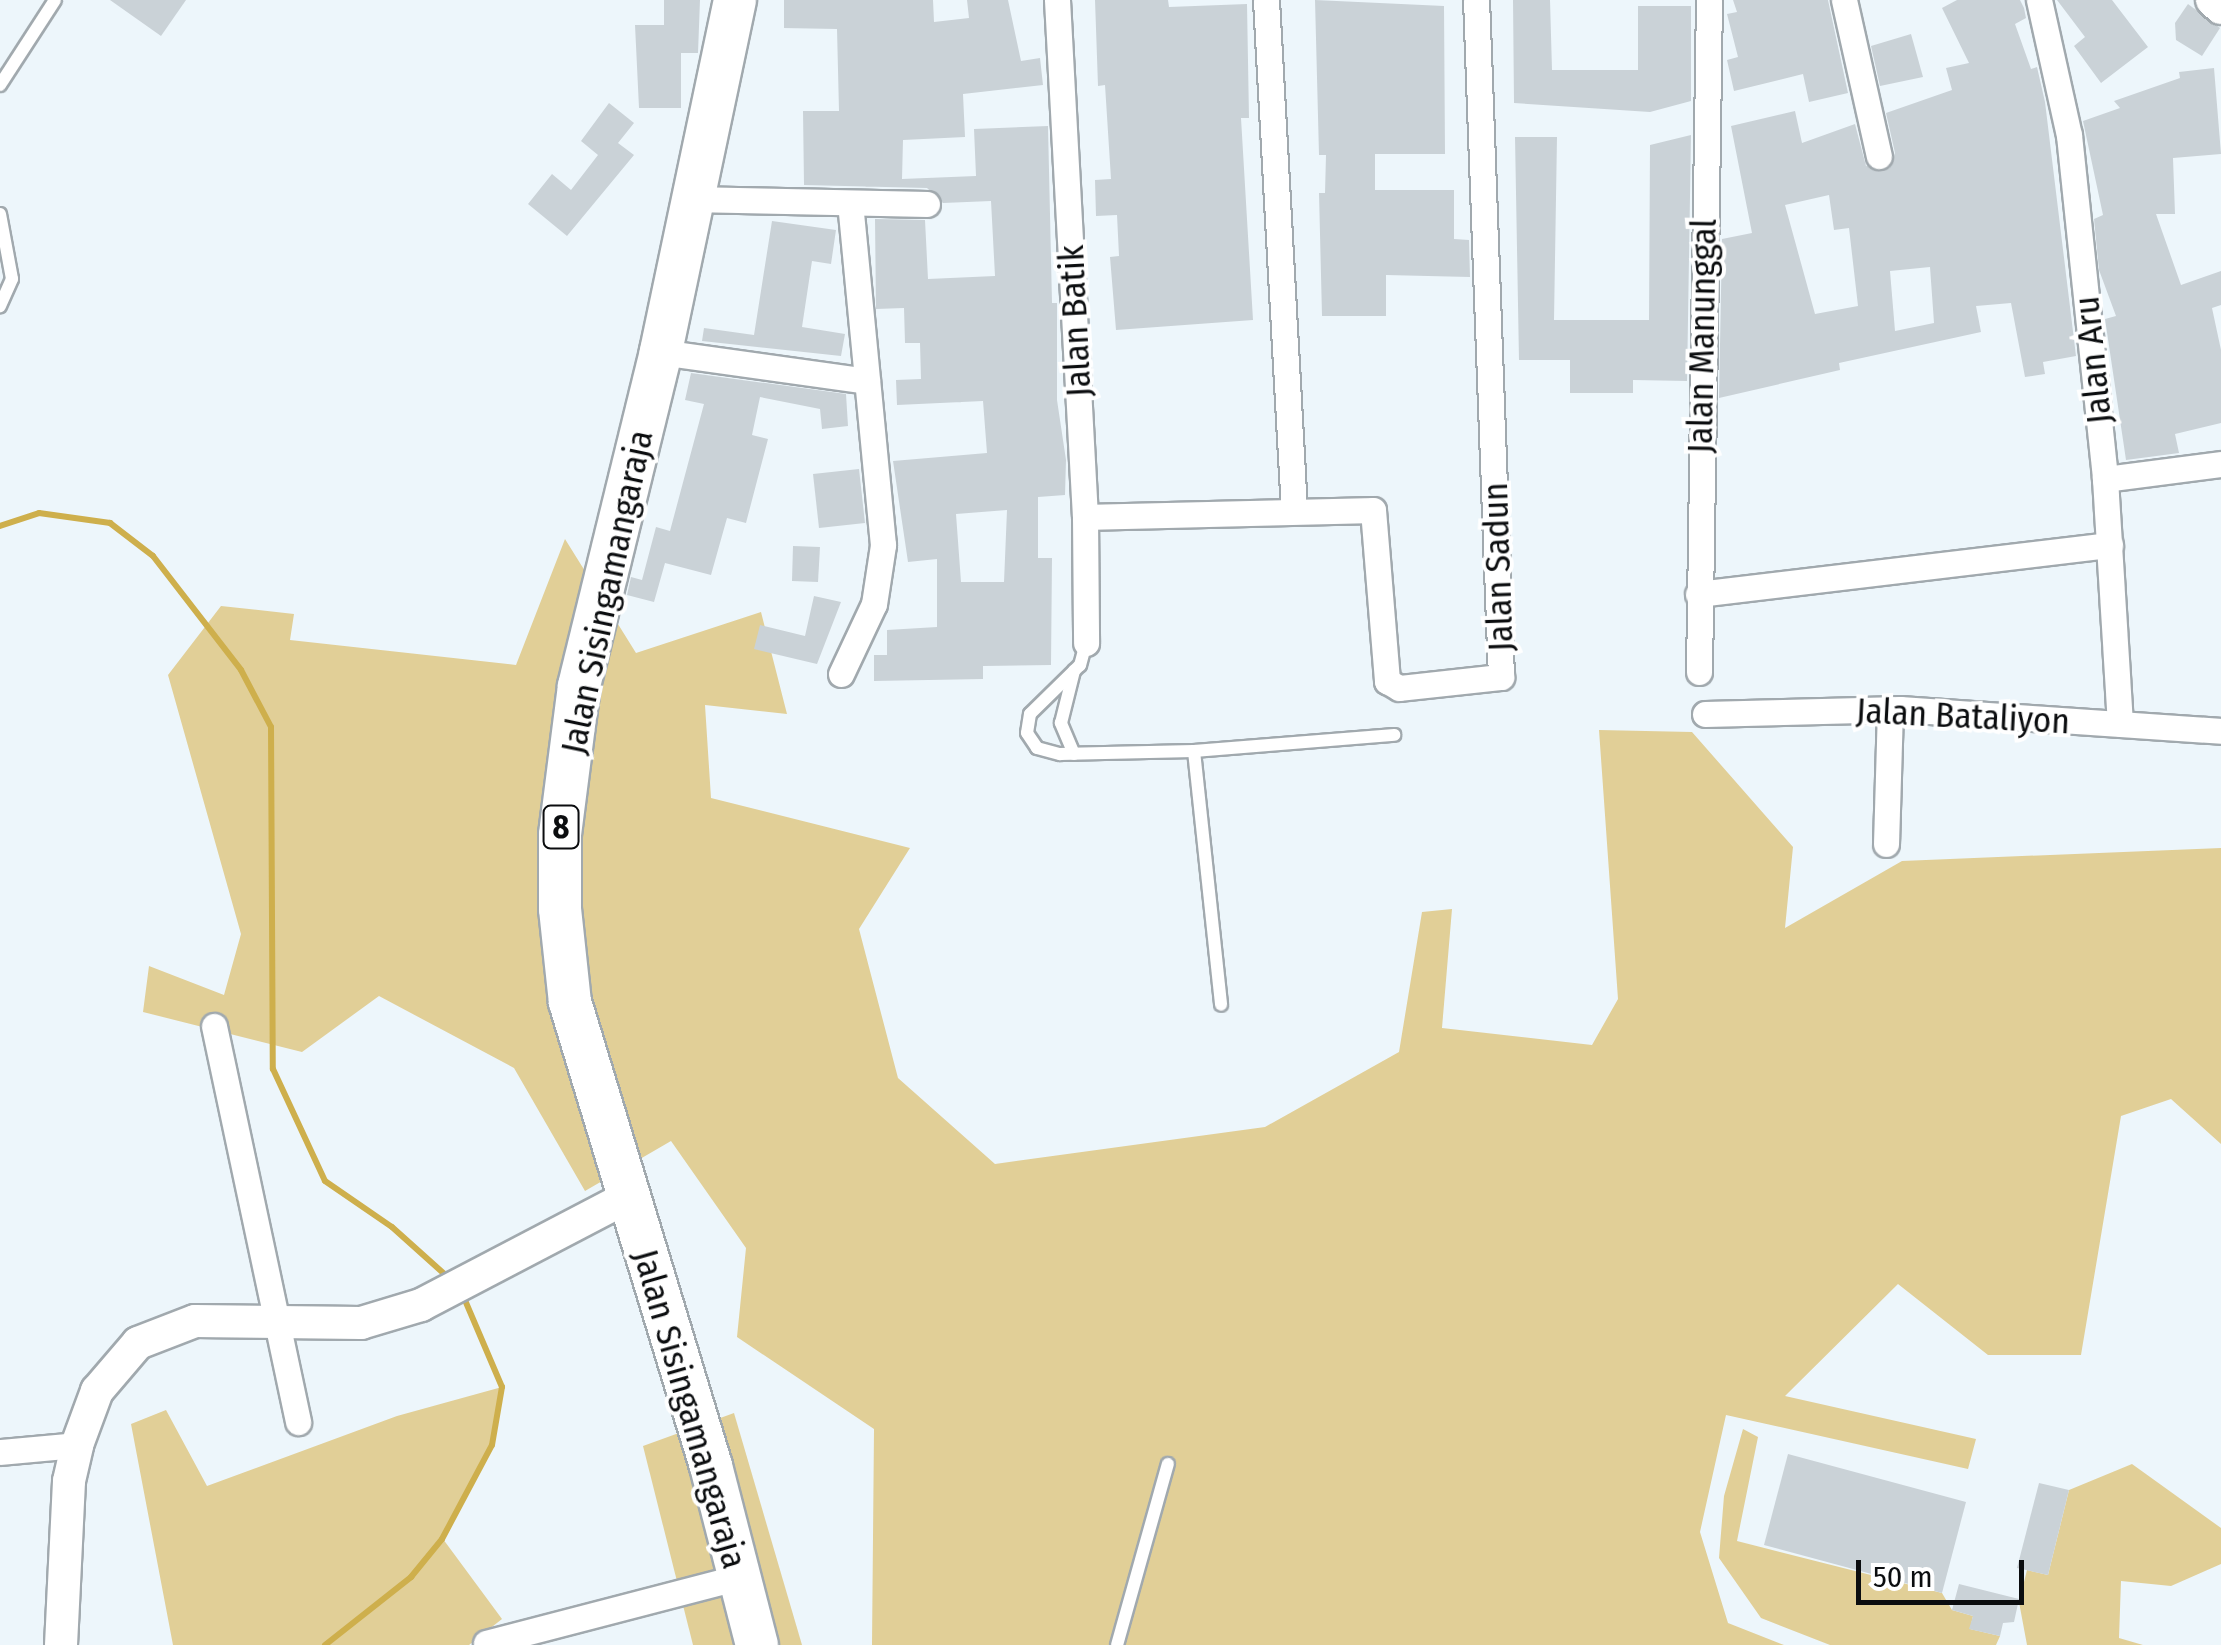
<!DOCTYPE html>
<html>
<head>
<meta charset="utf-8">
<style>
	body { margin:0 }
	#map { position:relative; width:2221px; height:1645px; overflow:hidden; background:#edf6fb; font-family:"Fira Sans Condensed",sans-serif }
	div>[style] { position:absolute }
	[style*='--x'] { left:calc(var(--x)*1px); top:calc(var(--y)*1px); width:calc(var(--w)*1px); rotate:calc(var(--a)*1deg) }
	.green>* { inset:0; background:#e1cf97 }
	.stream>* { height:6px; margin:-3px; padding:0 3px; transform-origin:3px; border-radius:3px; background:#ceaf4c }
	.building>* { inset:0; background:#cad2d7 }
	.roads { filter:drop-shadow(2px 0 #a1a9ae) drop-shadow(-2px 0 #a1a9ae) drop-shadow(0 2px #a1a9ae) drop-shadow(0 -2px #a1a9ae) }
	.service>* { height:12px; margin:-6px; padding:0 6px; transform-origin:6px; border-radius:6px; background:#fff }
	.minor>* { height:25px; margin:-12.5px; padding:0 12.5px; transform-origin:12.5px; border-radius:12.5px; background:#fff }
	.tertiary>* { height:32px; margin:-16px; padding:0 16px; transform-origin:16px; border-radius:16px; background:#fff }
	.trunk>* { height:42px; margin:-21px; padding:0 21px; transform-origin:21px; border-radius:21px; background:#fff }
	span { translate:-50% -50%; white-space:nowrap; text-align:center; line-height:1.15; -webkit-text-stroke:8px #fff; paint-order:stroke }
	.shield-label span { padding:2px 8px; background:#fff; border:2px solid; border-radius:8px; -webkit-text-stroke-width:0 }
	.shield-label { font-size:32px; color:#0b0d0f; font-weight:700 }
	.street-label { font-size:35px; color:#0b0d0f }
	.scale { position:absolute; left:1856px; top:1560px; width:168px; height:45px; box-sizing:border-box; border:5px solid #0b0d0f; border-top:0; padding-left:12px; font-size:30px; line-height:35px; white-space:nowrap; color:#0b0d0f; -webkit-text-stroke:8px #fff; paint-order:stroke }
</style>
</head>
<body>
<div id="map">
	<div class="green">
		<div style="clip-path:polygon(565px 539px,636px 653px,761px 612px,787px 714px,705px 705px,711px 798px,910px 848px,859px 929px,898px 1078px,995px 1164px,1265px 1127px,1399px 1052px,1422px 912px,1452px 909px,1442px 1028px,1592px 1045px,1618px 999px,1599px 730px,1692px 732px,1793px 847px,1785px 928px,1902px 861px,2221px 848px,2221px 1144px,2171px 1099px,2121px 1116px,2081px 1355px,1988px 1355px,1898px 1284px,1785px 1396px,1976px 1439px,1968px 1469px,1726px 1415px,1700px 1532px,1728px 1623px,1784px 1645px,872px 1645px,874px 1429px,737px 1337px,746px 1248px,671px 1141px,585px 1191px,514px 1068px,379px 996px,302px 1052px,143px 1012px,149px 966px,224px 995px,241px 934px,168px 675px,221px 606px,294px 614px,290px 640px,516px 665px)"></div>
		<div style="clip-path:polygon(502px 1387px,492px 1445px,443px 1539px,502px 1619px,469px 1645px,173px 1645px,131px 1424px,166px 1410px,207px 1486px,397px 1416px)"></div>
		<div style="clip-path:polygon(734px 1413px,802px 1645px,693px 1645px,643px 1446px)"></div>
		<div style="clip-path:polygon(1743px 1429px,1758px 1437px,1737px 1541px,1942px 1593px,1952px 1610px,1973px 1616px,1970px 1629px,2000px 1636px,1996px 1645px,1830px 1645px,1761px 1618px,1719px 1558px,1724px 1496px)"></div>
		<div style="clip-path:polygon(2132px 1464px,2221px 1528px,2221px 1564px,2171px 1586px,2121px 1581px,2119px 1638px,2143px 1645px,2027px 1645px,2019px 1602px,2027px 1570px,2048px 1575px,2069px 1490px)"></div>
	</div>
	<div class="stream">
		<div style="--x:0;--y:526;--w:41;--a:-18.4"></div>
		<div style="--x:39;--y:513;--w:72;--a:8"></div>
		<div style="--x:110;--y:523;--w:54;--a:37.5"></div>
		<div style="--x:153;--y:556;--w:144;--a:52.3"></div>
		<div style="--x:241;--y:670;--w:64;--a:62.2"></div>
		<div style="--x:271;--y:727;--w:342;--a:89.7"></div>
		<div style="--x:273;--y:1069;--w:123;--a:65.1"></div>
		<div style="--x:325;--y:1181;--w:81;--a:34.5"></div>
		<div style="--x:392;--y:1227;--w:79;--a:41.9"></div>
		<div style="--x:325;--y:1645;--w:110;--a:-38.3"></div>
		<div style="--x:411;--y:1577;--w:49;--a:-50.8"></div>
		<div style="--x:442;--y:1539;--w:106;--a:-62"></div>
		<div style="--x:492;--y:1445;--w:59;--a:-80.2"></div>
		<div style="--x:502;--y:1387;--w:102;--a:-113.1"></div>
	</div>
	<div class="building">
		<div style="clip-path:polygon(110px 0,186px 0,161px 36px)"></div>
		<div style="clip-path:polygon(664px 0,700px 0,698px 53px,681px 53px,681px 108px,639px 108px,635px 25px,664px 25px)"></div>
		<div style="clip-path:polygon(evenodd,784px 0,933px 0,934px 22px,969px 18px,967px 0,1008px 0,1021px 61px,1040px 58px,1043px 85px,963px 94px,965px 137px,903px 140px,902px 179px,976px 176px,974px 129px,1048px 126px,1052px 303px,1057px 303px,1057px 400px,1066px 460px,1065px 495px,1038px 497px,1038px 558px,1052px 558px,1051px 665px,983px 666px,983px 679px,874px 681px,874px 655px,887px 655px,887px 630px,937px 627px,937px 559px,908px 562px,893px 461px,987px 453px,983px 401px,897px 405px,896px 380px,921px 379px,920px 343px,905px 343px,904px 308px,876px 309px,875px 219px,925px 220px,928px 279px,995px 276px,991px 201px,943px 203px,927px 188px,804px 185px,803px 111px,839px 111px,837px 29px,784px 28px,784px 0,1007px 510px,1004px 582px,961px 582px,956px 514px,1007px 510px)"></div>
		<div style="clip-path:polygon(1095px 0,1168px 0,1169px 7px,1247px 4px,1249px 118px,1241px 118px,1253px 320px,1116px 330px,1110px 257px,1119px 256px,1117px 215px,1096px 216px,1095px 180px,1111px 179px,1105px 85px,1098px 86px)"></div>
		<div style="clip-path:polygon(1315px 0,1444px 6px,1445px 154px,1375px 154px,1375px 190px,1454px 190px,1454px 239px,1469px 240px,1470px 277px,1386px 275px,1386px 316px,1322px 316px,1319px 193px,1325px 193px,1326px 155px,1319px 155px)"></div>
		<div style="clip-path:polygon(1513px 0,1550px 0,1552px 70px,1638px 70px,1638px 6px,1691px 6px,1691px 101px,1650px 112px,1514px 103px)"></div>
		<div style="clip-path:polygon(1733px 0,1828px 0,1848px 93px,1809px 102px,1803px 74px,1734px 91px,1727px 60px,1738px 57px,1727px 14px,1737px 12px)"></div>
		<div style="clip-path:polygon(evenodd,1957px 0,2020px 0,2024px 8px,2026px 18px,2015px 24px,2031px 69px,2037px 67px,2045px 102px,2076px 356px,2043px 362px,2045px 374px,2025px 377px,2011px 303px,1976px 306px,1981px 332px,1839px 363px,1840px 370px,1719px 398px,1722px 239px,1752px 233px,1731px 126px,1795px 111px,1802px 143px,1855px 124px,1866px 166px,1889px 169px,1895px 153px,1886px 113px,1952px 90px,1946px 68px,1969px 63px,1942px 8px,1957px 0,1829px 195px,1834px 230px,1849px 228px,1858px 306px,1815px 314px,1785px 205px,1829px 195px,1957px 0,1930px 267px,1934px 323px,1895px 331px,1890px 271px,1930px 267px)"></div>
		<div style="clip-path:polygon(2057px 0,2112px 0,2148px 47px,2101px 83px,2074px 46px,2085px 37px)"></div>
		<div style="clip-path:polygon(2188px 4px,2220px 28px,2202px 56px,2176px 40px,2175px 23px)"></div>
		<div style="clip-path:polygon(1911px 34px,1923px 77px,1880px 86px,1871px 46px)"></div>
		<div style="clip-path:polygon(2214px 68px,2221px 154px,2173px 158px,2175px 214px,2156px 214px,2181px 285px,2221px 271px,2221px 305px,2212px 308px,2221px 350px,2221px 423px,2175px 434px,2179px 453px,2126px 460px,2105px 319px,2116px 316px,2099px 270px,2094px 219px,2103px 215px,2083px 121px,2120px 108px,2114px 101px,2180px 78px,2179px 72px)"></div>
		<div style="clip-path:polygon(609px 103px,634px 123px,618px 143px,634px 155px,567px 236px,528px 204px,552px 174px,571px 190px,598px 155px,581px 141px)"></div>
		<div style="clip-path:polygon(1691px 135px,1687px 381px,1633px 380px,1633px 393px,1570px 393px,1570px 360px,1519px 360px,1515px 137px,1557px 137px,1554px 320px,1649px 320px,1650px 145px)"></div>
		<div style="clip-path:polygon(772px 221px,836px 230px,831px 264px,812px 261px,802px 327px,845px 334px,841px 356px,702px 341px,704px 328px,754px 335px)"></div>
		<div style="clip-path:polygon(691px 373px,846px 394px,848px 426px,822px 429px,820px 409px,760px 397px,752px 435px,768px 439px,746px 523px,727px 518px,711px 575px,665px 563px,654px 602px,627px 595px,631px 577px,642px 580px,656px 527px,670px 531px,704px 404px,685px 400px)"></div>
		<div style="clip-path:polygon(859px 469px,865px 523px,819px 528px,813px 474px)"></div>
		<div style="clip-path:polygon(793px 546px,820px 547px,818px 582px,792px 581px)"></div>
		<div style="clip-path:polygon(814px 596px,841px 602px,817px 664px,754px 649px,760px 625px,805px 636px)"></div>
		<div style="clip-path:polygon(1788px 1454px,1966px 1502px,1942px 1593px,1764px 1545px)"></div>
		<div style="clip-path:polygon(2039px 1483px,2069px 1490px,2048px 1575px,2017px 1568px)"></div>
		<div style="clip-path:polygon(1959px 1584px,2019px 1599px,2014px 1622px,2003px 1623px,2000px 1636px,1969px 1629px,1973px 1616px,1952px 1610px)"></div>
	</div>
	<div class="roads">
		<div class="service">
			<div style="--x:0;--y:85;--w:101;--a:-57.1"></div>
			<div style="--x:0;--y:214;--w:66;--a:79.5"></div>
			<div style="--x:12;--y:279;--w:30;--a:114"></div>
			<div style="--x:1086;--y:643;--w:23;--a:105"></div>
			<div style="--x:1080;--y:665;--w:70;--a:135.6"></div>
			<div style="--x:1030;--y:714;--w:19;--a:99"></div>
			<div style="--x:1027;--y:733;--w:18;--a:56"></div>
			<div style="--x:1037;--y:748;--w:24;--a:15"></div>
			<div style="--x:1060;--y:754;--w:134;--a:-1.3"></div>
			<div style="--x:1194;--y:751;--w:201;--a:-4.6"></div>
			<div style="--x:1194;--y:751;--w:255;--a:83.9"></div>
			<div style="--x:1074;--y:754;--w:34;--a:-113"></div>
			<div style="--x:1061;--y:723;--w:54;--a:-76"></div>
			<div style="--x:1117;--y:1645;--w:188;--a:-74.3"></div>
		</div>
		<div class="minor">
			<div style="--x:1057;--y:0;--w:518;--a:86.9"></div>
			<div style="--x:1085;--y:517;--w:126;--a:89.5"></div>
			<div style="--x:1266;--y:0;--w:512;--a:86.86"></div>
			<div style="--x:1844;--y:0;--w:160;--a:77.4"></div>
			<div style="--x:2039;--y:0;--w:138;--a:77.5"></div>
			<div style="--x:2069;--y:135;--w:346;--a:84"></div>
			<div style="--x:2105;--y:479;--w:245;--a:86.5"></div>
			<div style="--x:691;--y:199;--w:236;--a:1.2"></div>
			<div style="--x:661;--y:352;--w:208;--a:8"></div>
			<div style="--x:2105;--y:479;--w:117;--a:-7.4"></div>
			<div style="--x:1085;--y:517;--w:288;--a:-1.4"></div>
			<div style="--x:1373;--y:510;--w:172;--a:85.3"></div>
			<div style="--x:1387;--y:681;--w:14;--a:30"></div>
			<div style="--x:1399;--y:688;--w:103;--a:-6.2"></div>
			<div style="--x:1501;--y:677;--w:677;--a:-92.11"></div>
			<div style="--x:1698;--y:594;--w:415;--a:-6.8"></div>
			<div style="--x:1699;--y:672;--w:672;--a:-89.15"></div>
			<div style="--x:841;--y:674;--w:77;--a:-64.8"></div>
			<div style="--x:874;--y:604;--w:60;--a:-81.3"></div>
			<div style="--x:883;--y:545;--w:342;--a:-95.5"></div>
			<div style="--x:1705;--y:714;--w:195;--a:-1.5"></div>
			<div style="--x:1900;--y:709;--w:322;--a:3.9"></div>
			<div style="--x:1886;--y:844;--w:135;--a:-88.3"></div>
			<div style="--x:214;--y:1026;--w:405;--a:78"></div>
			<div style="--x:0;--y:1452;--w:77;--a:-5.2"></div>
			<div style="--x:486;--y:1643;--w:261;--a:-14.6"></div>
		</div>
		<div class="tertiary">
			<div style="--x:2212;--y:0;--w:12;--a:42"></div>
			<div style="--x:61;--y:1645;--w:164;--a:-87.2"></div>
			<div style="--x:69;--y:1481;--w:37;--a:-77"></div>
			<div style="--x:77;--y:1445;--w:58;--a:-69.7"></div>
			<div style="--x:97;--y:1391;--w:63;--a:-49.5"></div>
			<div style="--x:138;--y:1343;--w:61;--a:-21.1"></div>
			<div style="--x:195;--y:1321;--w:166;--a:0.7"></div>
			<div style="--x:361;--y:1323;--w:63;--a:-16.7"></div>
			<div style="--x:421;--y:1305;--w:233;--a:-27.6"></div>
		</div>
		<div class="trunk">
			<div style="--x:735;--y:0;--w:360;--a:101.9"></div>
			<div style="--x:661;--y:352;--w:344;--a:103.8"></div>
			<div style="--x:579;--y:686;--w:150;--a:97.3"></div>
			<div style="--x:560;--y:835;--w:74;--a:90"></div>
			<div style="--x:560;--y:909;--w:94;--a:83.9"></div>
			<div style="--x:570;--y:1002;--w:485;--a:73.1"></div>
			<div style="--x:711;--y:1466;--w:185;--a:75.6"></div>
		</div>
	</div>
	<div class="shield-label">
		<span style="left:561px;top:827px">8</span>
	</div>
	<div class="street-label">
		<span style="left:1075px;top:321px;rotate:-93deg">Jalan Batik</span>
		<span style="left:1702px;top:336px;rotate:-89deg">Jalan Manunggal</span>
		<span style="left:2093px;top:360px;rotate:-96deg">Jalan Aru</span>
		<span style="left:1498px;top:567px;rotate:-92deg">Jalan Sadun</span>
		<span style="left:607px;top:592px;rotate:-78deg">Jalan Sisingamangaraja</span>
		<span style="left:1963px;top:716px;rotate:3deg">Jalan Bataliyon</span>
		<span style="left:690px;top:1409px;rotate:74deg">Jalan Sisingamangaraja</span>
	</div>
	<div class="scale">50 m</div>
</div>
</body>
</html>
